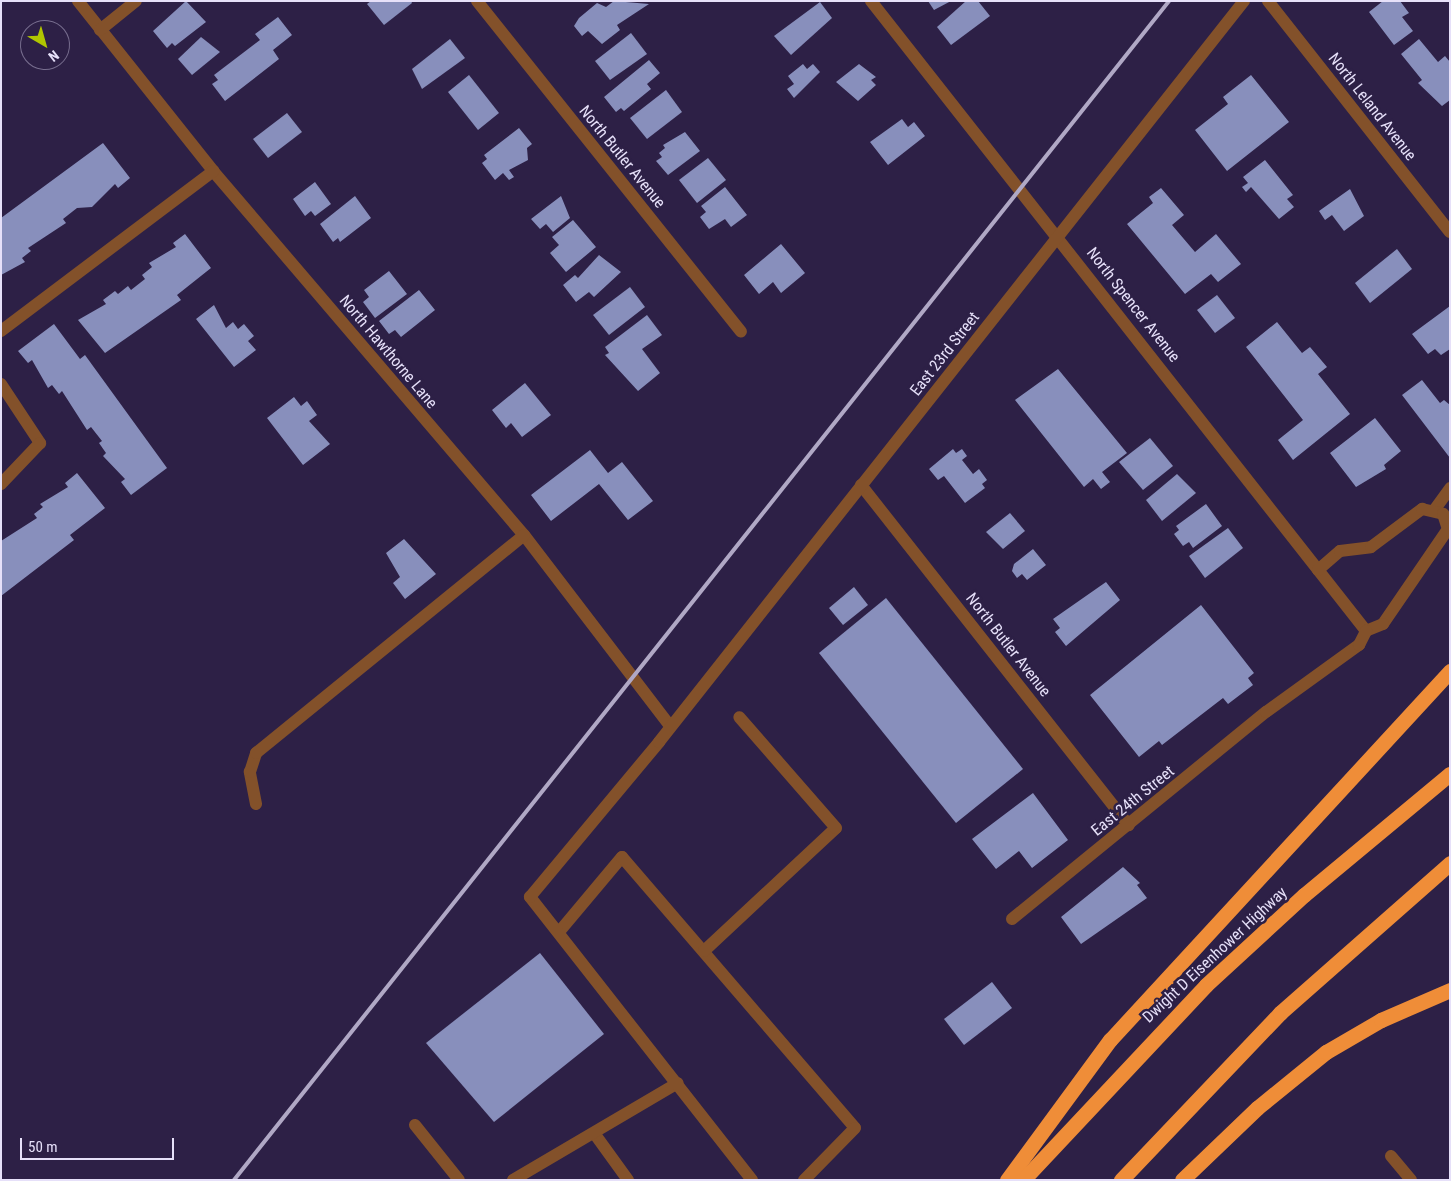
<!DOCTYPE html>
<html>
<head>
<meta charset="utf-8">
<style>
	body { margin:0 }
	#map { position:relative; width:1451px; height:1181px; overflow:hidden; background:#2d2046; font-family:"Roboto Condensed",sans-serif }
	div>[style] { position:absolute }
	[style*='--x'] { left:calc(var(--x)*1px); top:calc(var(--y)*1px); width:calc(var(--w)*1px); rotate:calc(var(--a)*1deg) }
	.building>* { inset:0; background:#888fbc }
	.minor>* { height:12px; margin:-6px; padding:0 6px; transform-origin:6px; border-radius:6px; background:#83512a }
	.highway>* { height:15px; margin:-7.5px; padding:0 7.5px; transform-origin:7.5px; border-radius:7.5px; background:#ef8d38 }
	.rail>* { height:4px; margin:-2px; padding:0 2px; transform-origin:2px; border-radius:2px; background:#b0a8c5 }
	span { translate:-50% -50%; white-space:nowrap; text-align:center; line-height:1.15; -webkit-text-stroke:5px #2d2046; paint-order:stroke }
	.street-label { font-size:16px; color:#e6e0f9 }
	.frame { position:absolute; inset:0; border:2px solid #e6e0f9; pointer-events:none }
	.north { position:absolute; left:20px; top:20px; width:50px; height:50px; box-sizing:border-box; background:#2d2046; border:1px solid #776d8e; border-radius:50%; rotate:142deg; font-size:14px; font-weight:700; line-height:20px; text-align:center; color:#e6e0f9 }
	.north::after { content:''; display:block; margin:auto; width:18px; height:22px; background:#b0c501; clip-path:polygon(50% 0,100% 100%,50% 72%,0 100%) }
	.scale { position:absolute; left:20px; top:1138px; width:154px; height:22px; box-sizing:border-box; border:2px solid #e6e0f9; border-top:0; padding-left:6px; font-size:15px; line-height:18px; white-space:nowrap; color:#e6e0f9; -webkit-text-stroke:4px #2d2046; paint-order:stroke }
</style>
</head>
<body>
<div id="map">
	<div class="building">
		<div style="clip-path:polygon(186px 1px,206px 22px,175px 46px,172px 43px,167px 48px,153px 31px)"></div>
		<div style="clip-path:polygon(371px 1px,411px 1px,412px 3px,384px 25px,367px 4px)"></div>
		<div style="clip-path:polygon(614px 1px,649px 4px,617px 25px,620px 30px,602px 44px,588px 31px,582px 36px,574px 26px,579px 18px,597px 3px,606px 7px)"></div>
		<div style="clip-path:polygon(928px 1px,951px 1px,934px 10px)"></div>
		<div style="clip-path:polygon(966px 1px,978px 1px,990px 16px,951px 45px,937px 27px)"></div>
		<div style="clip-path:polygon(1383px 1px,1400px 1px,1409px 13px,1402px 17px,1413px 31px,1394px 45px,1369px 12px)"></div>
		<div style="clip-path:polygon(820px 2px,832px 18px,791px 55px,774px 36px)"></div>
		<div style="clip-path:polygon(278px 17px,292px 35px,273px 50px,279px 59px,225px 101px,212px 84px,218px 80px,214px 75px,260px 40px,255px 34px)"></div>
		<div style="clip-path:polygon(631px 33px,647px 54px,610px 80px,595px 61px)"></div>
		<div style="clip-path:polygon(201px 37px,220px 52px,192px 75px,178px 59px)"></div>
		<div style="clip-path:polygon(450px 39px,465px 58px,422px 89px,412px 69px)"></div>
		<div style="clip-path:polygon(1419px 39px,1438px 62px,1445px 56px,1450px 62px,1450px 100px,1442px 106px,1418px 83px,1422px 80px,1401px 54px)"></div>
		<div style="clip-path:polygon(649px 60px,660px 73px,647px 84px,651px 89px,624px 111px,621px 108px,616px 112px,604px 97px)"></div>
		<div style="clip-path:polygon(803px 64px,807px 69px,813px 64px,820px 72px,794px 98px,787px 89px,794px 84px,788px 76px)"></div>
		<div style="clip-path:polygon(859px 64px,876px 77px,871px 80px,876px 85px,858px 101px,836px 82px)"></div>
		<div style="clip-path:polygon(469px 75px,499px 113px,478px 130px,448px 92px)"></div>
		<div style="clip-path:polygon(1251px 75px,1289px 122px,1227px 171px,1195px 130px,1228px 104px,1223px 97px)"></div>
		<div style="clip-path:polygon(666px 90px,682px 112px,647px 139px,630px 118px)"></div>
		<div style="clip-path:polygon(287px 113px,302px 132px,268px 158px,253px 139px)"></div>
		<div style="clip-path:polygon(902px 119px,908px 127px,914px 122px,925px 136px,888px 165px,870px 142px)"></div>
		<div style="clip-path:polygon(519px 128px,532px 144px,527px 148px,528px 160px,509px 170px,514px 177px,509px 180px,503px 173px,495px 180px,482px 163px,487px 159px,484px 155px)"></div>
		<div style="clip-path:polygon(685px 132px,700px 151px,668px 175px,656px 161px,662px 157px,659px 153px,665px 148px,663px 145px)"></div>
		<div style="clip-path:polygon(103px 143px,130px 178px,118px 188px,115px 184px,92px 207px,77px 208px,63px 219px,66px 223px,28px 248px,31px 251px,22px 258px,25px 262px,1px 275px,1px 218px)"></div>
		<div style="clip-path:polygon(708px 158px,726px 180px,697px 203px,679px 180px)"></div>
		<div style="clip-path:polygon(1265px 160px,1293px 195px,1287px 199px,1294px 207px,1279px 219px,1251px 187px,1246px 192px,1242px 187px,1248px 183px,1243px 177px)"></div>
		<div style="clip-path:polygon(315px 182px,331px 204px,315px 216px,311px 211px,305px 216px,293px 199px)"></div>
		<div style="clip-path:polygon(725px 187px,747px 215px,731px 227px,725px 219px,709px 229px,700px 217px,706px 212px,701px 206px)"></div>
		<div style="clip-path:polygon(1161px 188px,1184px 215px,1172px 225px,1195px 252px,1216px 234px,1241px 264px,1218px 282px,1211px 274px,1185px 294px,1127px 224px,1153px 203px,1149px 197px)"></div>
		<div style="clip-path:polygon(1350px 189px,1364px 216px,1344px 231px,1332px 215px,1325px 220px,1319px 211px)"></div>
		<div style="clip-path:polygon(355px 196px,371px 218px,340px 242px,338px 238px,333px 242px,320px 224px)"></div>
		<div style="clip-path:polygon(561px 196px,570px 218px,553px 232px,546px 224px,540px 229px,531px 219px)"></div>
		<div style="clip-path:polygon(573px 220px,596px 247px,566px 272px,550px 253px,559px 245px,552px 237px)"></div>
		<div style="clip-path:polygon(185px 234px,211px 268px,177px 295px,181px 300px,105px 353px,78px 320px,106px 304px,103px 300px,115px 291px,118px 294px,128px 286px,131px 290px,145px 279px,142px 275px,152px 267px,149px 263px,176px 247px,173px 243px)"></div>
		<div style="clip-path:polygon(781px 244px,805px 273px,781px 293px,773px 282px,759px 294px,744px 275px)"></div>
		<div style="clip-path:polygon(1397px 249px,1412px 269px,1370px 303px,1355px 283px)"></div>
		<div style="clip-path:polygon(599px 255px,621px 272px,594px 297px,589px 292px,576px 302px,563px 285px,575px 275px,578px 278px)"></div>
		<div style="clip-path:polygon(389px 271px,407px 294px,375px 318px,363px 302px,369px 297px,364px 290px)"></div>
		<div style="clip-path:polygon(630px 287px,645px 307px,609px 335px,593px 315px)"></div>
		<div style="clip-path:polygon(419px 290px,435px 310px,401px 337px,395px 330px,389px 334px,379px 321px)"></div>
		<div style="clip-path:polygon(1217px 295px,1235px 318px,1215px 333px,1197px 310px)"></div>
		<div style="clip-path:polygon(214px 305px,226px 328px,233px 322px,238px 329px,244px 324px,254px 336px,248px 341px,256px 350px,234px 367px,196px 319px)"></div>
		<div style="clip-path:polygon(1450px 306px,1450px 349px,1441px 355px,1435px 349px,1428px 354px,1412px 334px)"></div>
		<div style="clip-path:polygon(647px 315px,662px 335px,642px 349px,660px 373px,638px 391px,605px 355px,609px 353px,605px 347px)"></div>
		<div style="clip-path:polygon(1277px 322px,1302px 353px,1310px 347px,1327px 367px,1318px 374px,1350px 414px,1293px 460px,1278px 440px,1303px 420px,1246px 347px)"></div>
		<div style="clip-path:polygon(54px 324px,80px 359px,85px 355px,167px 468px,131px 495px,121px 482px,125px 479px,103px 456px,106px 453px,99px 443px,102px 441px,91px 427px,87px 430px,62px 391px,59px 394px,52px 385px,48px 388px,32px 360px,28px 363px,18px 351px)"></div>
		<div style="clip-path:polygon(1058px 369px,1127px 453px,1102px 472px,1110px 482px,1101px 489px,1093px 479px,1084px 487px,1015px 400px)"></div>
		<div style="clip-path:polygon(1422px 380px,1440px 403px,1444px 400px,1450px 405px,1450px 458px,1402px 395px)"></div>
		<div style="clip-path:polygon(525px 383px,551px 415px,522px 437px,511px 423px,506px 428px,492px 410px)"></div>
		<div style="clip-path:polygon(294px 397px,301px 406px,307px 401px,317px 415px,309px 421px,330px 444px,303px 465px,267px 418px)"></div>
		<div style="clip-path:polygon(1375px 418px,1401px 451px,1384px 465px,1386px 469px,1356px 487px,1330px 453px)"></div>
		<div style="clip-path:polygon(1150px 438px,1173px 466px,1143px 490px,1119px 462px)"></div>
		<div style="clip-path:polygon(953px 449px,956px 453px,962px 449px,967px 456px,962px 460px,973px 474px,979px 469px,987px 480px,982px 484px,985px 488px,965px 503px,944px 476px,938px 480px,929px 469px)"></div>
		<div style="clip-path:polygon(590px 450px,608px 473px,622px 462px,653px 501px,628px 520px,599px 484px,551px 521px,531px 495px)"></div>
		<div style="clip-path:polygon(77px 473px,105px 508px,70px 535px,74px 540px,1px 596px,1px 541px,37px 518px,34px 514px,43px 507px,40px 504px,68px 487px,65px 483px)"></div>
		<div style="clip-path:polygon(1177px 474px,1196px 493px,1162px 521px,1146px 500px)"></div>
		<div style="clip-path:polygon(1206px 504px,1222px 526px,1193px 548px,1189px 542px,1183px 546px,1174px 534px,1179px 530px,1176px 526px)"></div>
		<div style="clip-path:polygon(1010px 513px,1025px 531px,1003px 549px,986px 532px)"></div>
		<div style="clip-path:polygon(1228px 528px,1243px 548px,1205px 578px,1189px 556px)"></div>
		<div style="clip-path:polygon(404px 539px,436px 574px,405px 599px,393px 583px,400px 577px,386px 553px)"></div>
		<div style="clip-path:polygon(1033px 549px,1046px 565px,1027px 580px,1022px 574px,1017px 578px,1012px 571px,1014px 564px)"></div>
		<div style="clip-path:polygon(1106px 582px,1120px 600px,1066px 646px,1055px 632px,1060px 628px,1053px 619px)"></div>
		<div style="clip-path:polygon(854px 587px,868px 605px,843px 625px,829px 608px)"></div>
		<div style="clip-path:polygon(886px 598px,1023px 769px,956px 823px,819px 653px)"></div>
		<div style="clip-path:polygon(1201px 605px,1254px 673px,1248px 678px,1253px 685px,1228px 704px,1223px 698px,1162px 745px,1159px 741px,1139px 757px,1090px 695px)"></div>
		<div style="clip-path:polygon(1033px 793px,1068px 840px,1032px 868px,1019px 851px,996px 869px,972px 839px)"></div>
		<div style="clip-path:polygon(1123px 867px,1140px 883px,1137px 885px,1147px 898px,1081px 944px,1061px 917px)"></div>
		<div style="clip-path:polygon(540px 953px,604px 1034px,494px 1122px,426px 1043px)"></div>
		<div style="clip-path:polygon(992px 982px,1012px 1008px,964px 1045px,944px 1019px)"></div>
	</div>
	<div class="minor">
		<div style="--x:78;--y:1;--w:217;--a:51.5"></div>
		<div style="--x:213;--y:171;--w:479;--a:49.5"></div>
		<div style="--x:524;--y:535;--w:240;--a:52.6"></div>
		<div style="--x:477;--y:1;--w:423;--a:51.4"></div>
		<div style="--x:871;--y:1;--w:801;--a:51.84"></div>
		<div style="--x:1268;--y:1;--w:294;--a:51.8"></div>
		<div style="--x:100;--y:30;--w:46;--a:-38.9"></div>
		<div style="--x:1;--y:331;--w:266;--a:-37"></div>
		<div style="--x:1;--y:384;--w:71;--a:56.5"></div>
		<div style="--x:40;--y:443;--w:57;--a:133.6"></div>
		<div style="--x:861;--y:485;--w:433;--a:51.8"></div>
		<div style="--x:1435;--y:509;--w:26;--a:-54"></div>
		<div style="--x:1318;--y:570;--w:29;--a:-41"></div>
		<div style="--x:1340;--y:551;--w:31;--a:-7"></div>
		<div style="--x:1371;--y:547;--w:64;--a:-36.7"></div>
		<div style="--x:1422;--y:509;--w:22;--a:13"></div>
		<div style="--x:1443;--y:514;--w:16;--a:72"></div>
		<div style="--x:1448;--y:529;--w:115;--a:124.4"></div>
		<div style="--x:1383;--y:624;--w:18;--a:158"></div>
		<div style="--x:256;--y:804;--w:33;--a:-101"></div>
		<div style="--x:250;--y:772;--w:20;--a:-72"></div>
		<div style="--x:256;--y:753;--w:345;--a:-39.1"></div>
		<div style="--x:1012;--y:919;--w:328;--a:-39.2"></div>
		<div style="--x:1266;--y:712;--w:115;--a:-35.8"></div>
		<div style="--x:1359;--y:645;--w:16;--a:-63"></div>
		<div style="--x:559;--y:932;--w:98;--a:-50"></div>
		<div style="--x:622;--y:857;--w:357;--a:49.3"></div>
		<div style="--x:855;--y:1128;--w:73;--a:134.4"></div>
		<div style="--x:704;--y:951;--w:180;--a:-43"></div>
		<div style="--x:836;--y:828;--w:147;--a:-131.1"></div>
		<div style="--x:415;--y:1125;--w:70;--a:51.3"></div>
		<div style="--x:594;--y:1133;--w:58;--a:54.1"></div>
		<div style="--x:1391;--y:1156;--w:31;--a:50"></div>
		<div style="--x:513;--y:1180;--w:191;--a:-30.5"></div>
		<div style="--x:752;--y:1180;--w:360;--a:-128.1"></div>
		<div style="--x:530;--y:897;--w:202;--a:-50.2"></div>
		<div style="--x:659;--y:742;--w:944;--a:-51.71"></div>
	</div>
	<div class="highway">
		<div style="--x:1007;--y:1180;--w:174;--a:-53.7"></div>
		<div style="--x:1110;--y:1040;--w:502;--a:-47.34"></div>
		<div style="--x:1023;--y:1180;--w:267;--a:-46.8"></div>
		<div style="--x:1206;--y:985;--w:133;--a:-42.6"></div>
		<div style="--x:1304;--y:895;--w:190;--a:-39.7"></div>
		<div style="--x:1121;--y:1180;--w:231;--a:-46.4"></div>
		<div style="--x:1280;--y:1013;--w:227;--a:-41.4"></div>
		<div style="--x:1182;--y:1180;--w:104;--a:-43.8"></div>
		<div style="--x:1257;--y:1108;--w:89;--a:-39.1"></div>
		<div style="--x:1326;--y:1052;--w:64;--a:-30.2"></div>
		<div style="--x:1381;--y:1020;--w:75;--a:-23.5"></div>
	</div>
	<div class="rail">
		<div style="--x:234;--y:1180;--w:1505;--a:-51.58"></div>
	</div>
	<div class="street-label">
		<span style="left:1372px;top:107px;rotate:52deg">North Leland Avenue</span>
		<span style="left:622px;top:157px;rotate:51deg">North Butler Avenue</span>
		<span style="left:1133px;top:305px;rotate:52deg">North Spencer Avenue</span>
		<span style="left:388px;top:352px;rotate:50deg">North Hawthorne Lane</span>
		<span style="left:945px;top:354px;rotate:-52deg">East 23rd Street</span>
		<span style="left:1008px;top:645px;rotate:52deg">North Butler Avenue</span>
		<span style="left:1133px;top:801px;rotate:-39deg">East 24th Street</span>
		<span style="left:1215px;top:955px;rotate:-43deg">Dwight D Eisenhower Highway</span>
	</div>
	<div class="frame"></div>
	<div class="north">N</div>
	<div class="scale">50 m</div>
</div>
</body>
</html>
